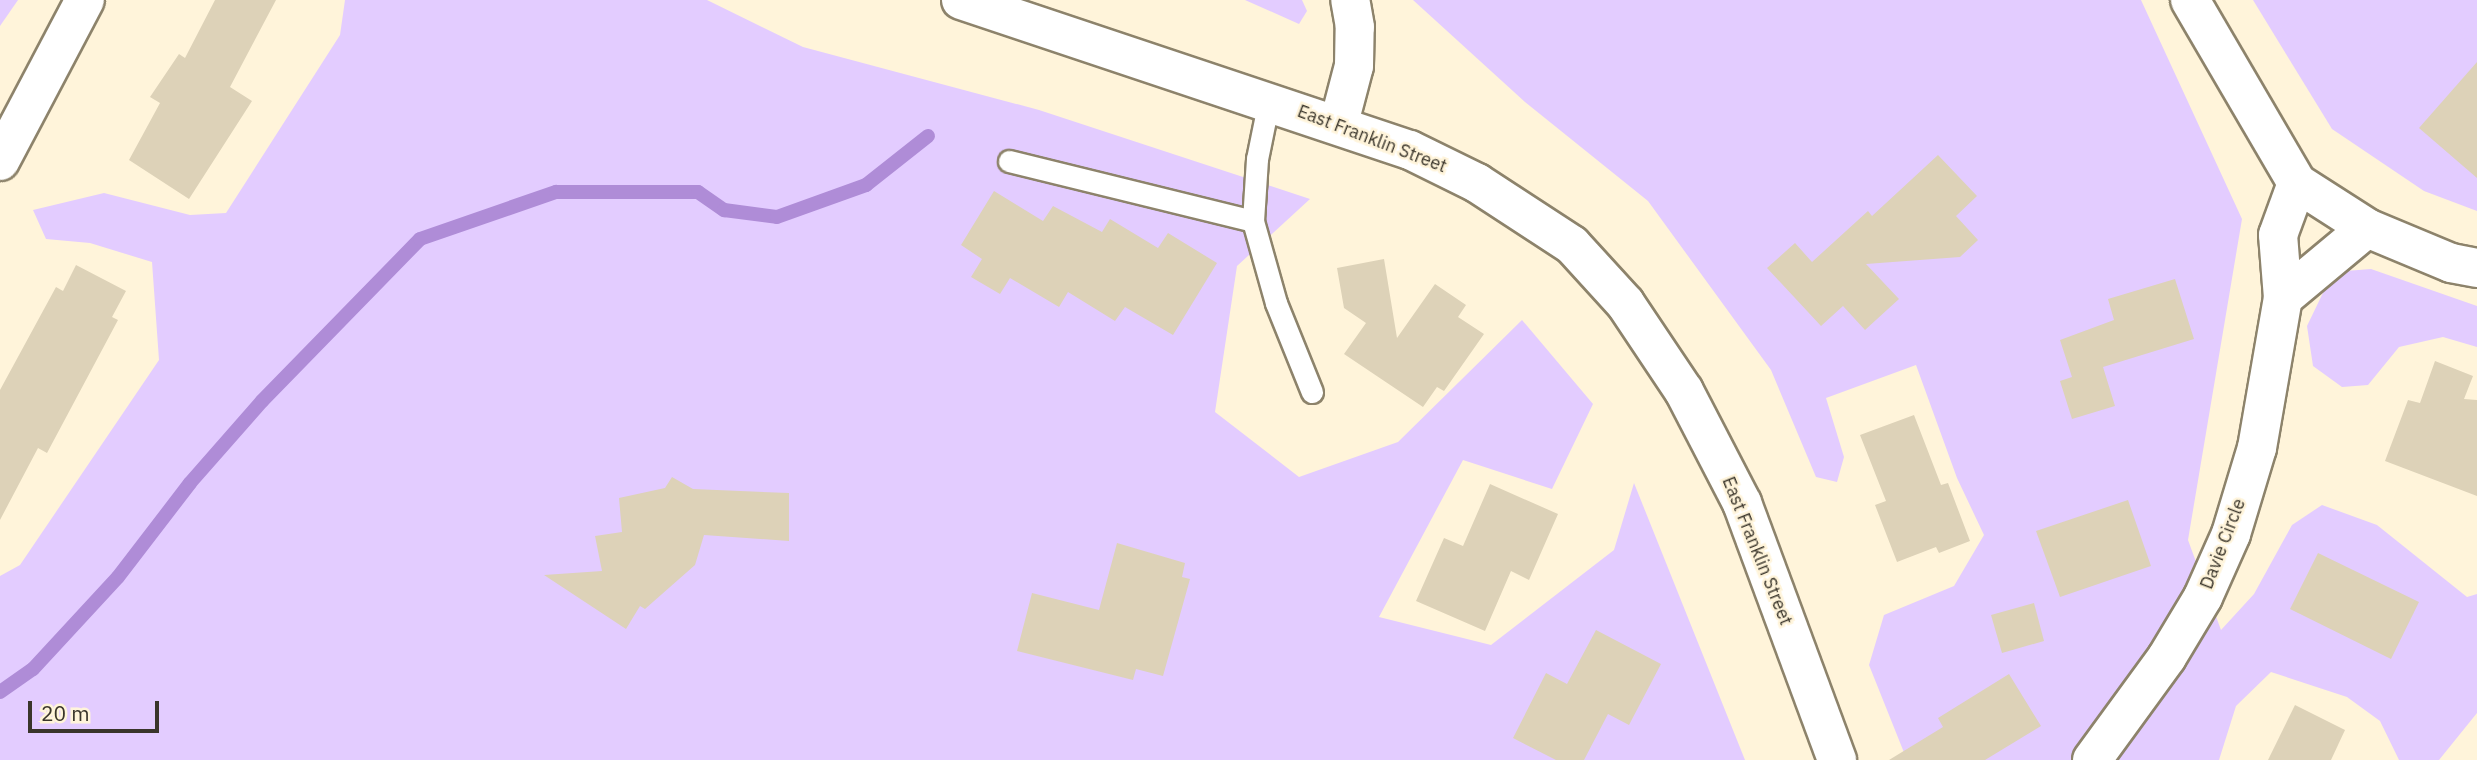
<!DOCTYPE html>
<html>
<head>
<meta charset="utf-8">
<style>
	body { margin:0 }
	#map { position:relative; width:2477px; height:760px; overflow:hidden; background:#fff4da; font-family:"IBM Plex Sans",sans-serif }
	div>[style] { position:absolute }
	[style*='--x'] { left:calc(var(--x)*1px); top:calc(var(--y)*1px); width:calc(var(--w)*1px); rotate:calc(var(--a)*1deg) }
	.green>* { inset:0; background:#e3ccff }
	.stream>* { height:14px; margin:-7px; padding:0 7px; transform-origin:7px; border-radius:7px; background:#af8cd7 }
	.building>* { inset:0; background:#ddd2b8 }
	.roads { filter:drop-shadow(2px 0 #8d836b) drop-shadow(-2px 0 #8d836b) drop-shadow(0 2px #8d836b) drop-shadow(0 -2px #8d836b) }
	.lane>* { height:21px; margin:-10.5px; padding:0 10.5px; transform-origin:10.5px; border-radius:10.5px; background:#fff }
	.street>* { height:38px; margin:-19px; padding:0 19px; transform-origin:19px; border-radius:19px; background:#fff }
	.secondary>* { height:38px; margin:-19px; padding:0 19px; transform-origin:19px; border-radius:19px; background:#fff }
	span { translate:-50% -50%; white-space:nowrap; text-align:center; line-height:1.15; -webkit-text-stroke:5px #fff4da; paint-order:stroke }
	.street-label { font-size:18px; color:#3a352b }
	.scale { position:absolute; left:28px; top:701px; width:131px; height:32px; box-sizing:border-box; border:4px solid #3a352b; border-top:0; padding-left:9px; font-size:21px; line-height:24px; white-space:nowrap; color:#3a352b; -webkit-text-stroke:5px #fff4da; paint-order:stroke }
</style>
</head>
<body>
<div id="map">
	<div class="green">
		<div style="clip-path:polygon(0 0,18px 0,0 26px)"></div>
		<div style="clip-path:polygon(345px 0,707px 0,803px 47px,1039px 110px,1310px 199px,1237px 266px,1215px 412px,1299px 477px,1398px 442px,1522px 320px,1593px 404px,1552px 489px,1463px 460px,1379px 617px,1491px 645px,1614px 550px,1634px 483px,1745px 760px,0 760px,0 576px,20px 565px,159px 360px,152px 262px,90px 243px,46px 239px,33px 210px,104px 193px,190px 215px,226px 213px,340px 35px)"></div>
		<div style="clip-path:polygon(1245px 0,1302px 0,1307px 11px,1299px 24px)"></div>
		<div style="clip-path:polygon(1413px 0,2141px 0,2242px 219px,2188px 540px,2221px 630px,2254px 594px,2292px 525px,2322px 505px,2377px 525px,2467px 597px,2477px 594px,2477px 713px,2439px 760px,2399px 760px,2380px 721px,2347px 697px,2271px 672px,2236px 706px,2219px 760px,1907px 760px,1869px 665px,1884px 615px,1954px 586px,1984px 535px,1957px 478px,1916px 365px,1826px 398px,1844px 457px,1837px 482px,1816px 477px,1771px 370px,1648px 201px,1525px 102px)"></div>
		<div style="clip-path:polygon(2253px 0,2477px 0,2477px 211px,2424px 191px,2332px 129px)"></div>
		<div style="clip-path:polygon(2371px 269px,2477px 306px,2477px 347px,2443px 337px,2399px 347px,2368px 385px,2342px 387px,2313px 366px,2307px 326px,2333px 272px)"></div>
	</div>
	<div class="stream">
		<div style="--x:0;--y:692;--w:40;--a:-34.9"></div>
		<div style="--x:33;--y:669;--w:125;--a:-47.3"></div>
		<div style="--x:118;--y:577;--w:118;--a:-52.5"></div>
		<div style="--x:190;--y:483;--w:109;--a:-48.7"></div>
		<div style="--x:262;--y:401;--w:226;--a:-45.7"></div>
		<div style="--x:420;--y:239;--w:144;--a:-19.1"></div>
		<div style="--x:556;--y:192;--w:142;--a:0"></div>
		<div style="--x:698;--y:192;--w:32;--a:35"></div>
		<div style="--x:724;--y:210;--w:53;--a:7.5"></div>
		<div style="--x:777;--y:217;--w:95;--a:-19.8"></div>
		<div style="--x:866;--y:185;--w:79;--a:-38.3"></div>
	</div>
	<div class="building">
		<div style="clip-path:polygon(215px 0,276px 0,230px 87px,252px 101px,189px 199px,129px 160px,160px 103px,150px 97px,179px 54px,185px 58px)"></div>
		<div style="clip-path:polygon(2477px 62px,2477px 178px,2419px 128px)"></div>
		<div style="clip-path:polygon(1938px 155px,1977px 196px,1956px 216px,1978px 240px,1960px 257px,1866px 264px,1899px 299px,1865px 330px,1843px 306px,1821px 326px,1767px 268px,1795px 243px,1812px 262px,1868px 211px,1872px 216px)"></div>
		<div style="clip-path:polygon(994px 191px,1043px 221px,1053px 206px,1102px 232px,1110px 219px,1158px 248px,1168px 233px,1217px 263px,1173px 335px,1125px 307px,1115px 321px,1068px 292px,1059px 307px,1010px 278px,1000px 294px,971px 277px,982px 259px,961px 245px)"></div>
		<div style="clip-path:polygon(1384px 259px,1397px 338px,1435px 284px,1466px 305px,1458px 317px,1484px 334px,1444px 391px,1437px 387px,1423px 407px,1344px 354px,1366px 323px,1344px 308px,1337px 268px)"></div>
		<div style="clip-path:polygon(76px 265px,126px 291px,112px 317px,118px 320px,47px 453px,38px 448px,0 520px,0 390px,56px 287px,63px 291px)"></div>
		<div style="clip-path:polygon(2175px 279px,2194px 339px,2103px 367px,2115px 406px,2072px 419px,2060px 381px,2072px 377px,2060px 340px,2114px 320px,2108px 299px)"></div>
		<div style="clip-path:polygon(2435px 361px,2473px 376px,2464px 399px,2477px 400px,2477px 496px,2385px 461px,2408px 400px,2420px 403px)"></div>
		<div style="clip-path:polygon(1914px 415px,1941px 485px,1948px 483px,1970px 541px,1939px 553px,1936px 547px,1897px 562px,1875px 505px,1886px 501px,1860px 435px)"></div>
		<div style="clip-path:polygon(672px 477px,693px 489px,789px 493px,789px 541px,704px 535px,695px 565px,645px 609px,640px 606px,626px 629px,544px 575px,602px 571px,595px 536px,622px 532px,619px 498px,665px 488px)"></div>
		<div style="clip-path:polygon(1490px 484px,1558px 514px,1529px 580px,1511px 571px,1485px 631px,1416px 601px,1444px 538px,1463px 546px)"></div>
		<div style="clip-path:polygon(2128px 500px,2151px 566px,2060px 597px,2036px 531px)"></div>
		<div style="clip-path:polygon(1117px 543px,1185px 563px,1182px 577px,1190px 579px,1163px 676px,1136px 669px,1133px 680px,1017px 651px,1032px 593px,1099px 610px)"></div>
		<div style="clip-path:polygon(2318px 553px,2419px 602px,2391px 659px,2290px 609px)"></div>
		<div style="clip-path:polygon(2034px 603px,2044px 641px,2002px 653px,1991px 615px)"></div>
		<div style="clip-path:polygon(1596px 630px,1661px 664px,1629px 725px,1608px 714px,1584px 760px,1556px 760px,1513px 738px,1546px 673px,1567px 684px)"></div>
		<div style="clip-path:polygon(2009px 674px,2041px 726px,1985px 760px,1889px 760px,1943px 727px,1938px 718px)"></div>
		<div style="clip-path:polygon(2295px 705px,2345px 730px,2331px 760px,2268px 760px)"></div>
	</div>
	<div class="roads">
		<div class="lane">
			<div style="--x:1269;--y:100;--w:60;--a:101.5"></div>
			<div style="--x:1257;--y:159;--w:62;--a:93.7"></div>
			<div style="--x:1253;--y:221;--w:85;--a:74.3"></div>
			<div style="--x:1276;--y:303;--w:96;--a:68"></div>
			<div style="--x:1009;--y:161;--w:251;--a:13.8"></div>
		</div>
		<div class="street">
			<div style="--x:2190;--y:0;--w:212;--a:59.7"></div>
			<div style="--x:2297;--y:183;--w:83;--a:32.7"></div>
			<div style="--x:2367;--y:228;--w:91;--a:22.6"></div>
			<div style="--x:2451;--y:263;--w:26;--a:11"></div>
			<div style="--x:1339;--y:123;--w:59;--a:-75.3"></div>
			<div style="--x:1354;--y:66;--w:39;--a:-89"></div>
			<div style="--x:1355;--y:27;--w:27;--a:-100"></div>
			<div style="--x:0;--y:161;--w:182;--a:-62.2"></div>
			<div style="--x:2283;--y:298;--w:109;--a:-39.8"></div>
			<div style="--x:2092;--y:760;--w:127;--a:-53.9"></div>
			<div style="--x:2167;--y:657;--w:70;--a:-59"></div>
			<div style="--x:2203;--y:597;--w:69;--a:-66"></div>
			<div style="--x:2231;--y:534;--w:90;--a:-73.2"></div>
			<div style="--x:2257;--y:448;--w:152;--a:-80.2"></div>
			<div style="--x:2283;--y:298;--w:63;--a:-94.5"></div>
			<div style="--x:2278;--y:235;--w:55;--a:-69.9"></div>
		</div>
		<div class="secondary">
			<div style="--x:961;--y:0;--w:473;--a:18.5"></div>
			<div style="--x:1410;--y:150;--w:75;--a:26.2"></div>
			<div style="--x:1477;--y:183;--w:113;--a:33.1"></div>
			<div style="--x:1572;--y:245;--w:79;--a:47.6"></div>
			<div style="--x:1625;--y:303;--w:106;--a:56.2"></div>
			<div style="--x:1684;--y:391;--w:126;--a:62.6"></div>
			<div style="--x:1742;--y:503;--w:274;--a:69.7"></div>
		</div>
	</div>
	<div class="street-label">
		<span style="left:1372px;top:139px;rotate:21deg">East Franklin Street</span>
		<span style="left:2223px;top:544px;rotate:-69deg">Davie Circle</span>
		<span style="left:1757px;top:551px;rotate:68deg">East Franklin Street</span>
	</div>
	<div class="scale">20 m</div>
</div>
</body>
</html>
